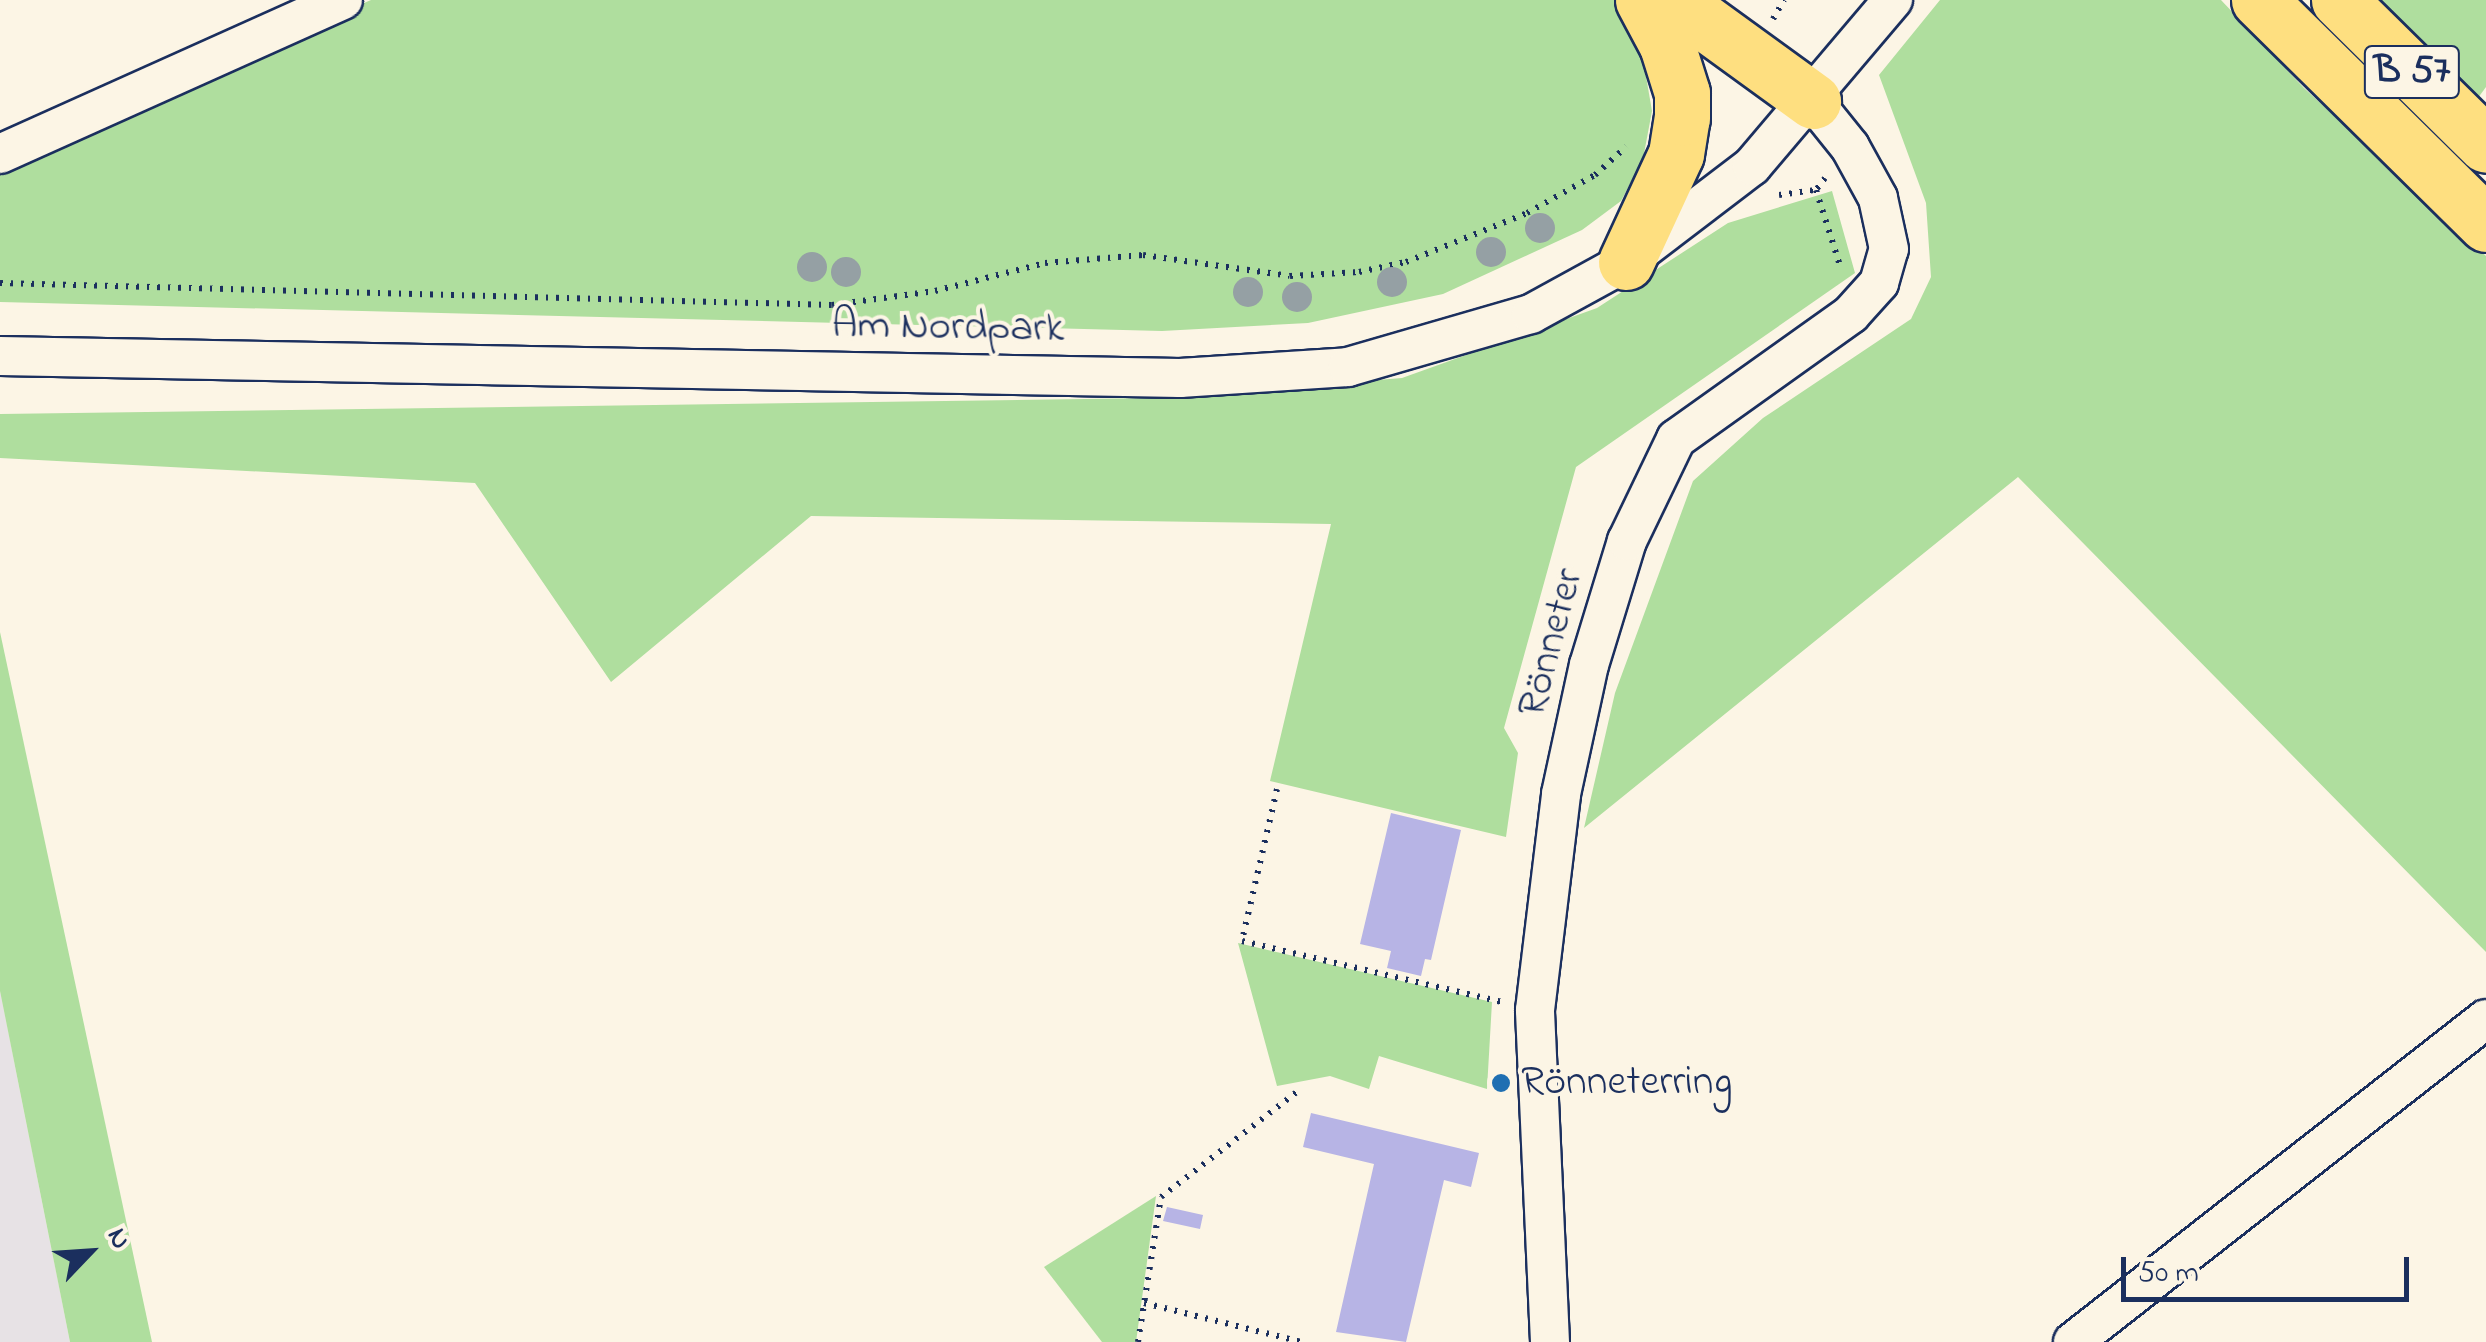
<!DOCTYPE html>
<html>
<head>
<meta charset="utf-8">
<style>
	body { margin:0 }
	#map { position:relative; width:2486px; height:1342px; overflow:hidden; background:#fcf5e5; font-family:"Indie Flower",sans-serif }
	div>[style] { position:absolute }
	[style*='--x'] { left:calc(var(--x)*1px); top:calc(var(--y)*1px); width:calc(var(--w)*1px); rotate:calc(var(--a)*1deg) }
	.built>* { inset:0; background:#e7e2e5 }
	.green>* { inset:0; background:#afde9e }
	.building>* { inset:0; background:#b7b4e5 }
	.path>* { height:6px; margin-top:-3px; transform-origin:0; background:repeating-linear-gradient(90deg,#1b2f5e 0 2.5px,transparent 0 10.5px) }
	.roads { filter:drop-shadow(2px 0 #1b2f5e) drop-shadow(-2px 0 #1b2f5e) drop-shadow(0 2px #1b2f5e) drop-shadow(0 -2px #1b2f5e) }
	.minor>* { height:38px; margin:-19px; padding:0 19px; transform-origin:19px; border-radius:19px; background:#fcf5e5 }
	.highway>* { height:55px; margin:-27.5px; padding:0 27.5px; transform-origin:27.5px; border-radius:27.5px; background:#fedf80 }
	.trees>* { width:30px; height:30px; margin:-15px; border-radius:50%; background:#95a0a4 }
	.dots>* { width:28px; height:28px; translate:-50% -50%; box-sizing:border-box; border:5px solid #fcf5e5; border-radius:50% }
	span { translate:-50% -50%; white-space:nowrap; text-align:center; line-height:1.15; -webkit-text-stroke:8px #fcf5e5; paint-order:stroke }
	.shield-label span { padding:2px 8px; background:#fcf5e5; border:2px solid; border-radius:8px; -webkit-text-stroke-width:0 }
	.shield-label { font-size:40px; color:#1b2f5e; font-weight:700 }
	.street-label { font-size:42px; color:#1b2f5e }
	.poi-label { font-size:42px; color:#1b2f5e }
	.left { translate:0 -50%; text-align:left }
	.north { position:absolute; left:40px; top:1202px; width:100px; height:100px; -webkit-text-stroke:8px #fcf5e5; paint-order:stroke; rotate:65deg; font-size:28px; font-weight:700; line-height:40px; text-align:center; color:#1b2f5e }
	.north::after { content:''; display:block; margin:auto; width:35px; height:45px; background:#1b2f5e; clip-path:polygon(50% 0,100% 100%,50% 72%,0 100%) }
	.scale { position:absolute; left:2121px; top:1257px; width:288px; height:45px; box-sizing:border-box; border:5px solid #1b2f5e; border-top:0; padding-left:12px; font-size:30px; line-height:35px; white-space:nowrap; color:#1b2f5e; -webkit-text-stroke:8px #fcf5e5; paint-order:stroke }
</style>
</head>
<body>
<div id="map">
	<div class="built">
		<div style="clip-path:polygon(0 991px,70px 1342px,0 1342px)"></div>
	</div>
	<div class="green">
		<div style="clip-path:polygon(371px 0,1615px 0,1639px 36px,1652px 111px,1643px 159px,1621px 201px,1582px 230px,1443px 294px,1308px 323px,1162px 331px,0 302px,0 162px)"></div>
		<div style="clip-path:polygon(1940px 0,2221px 0,2304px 88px,2486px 256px,2486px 952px,2018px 477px,1584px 828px,1615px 693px,1693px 481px,1763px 418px,1911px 319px,1931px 277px,1926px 203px,1879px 75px)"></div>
		<div style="clip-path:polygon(2366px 0,2486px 0,2486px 87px,2472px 106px)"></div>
		<div style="clip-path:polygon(1832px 191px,1855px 273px,1576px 467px,1504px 728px,1518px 753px,1506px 837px,1270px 781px,1331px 524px,811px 516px,611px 682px,475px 483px,0 458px,0 414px,1155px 398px,1402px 378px,1597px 308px,1728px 223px)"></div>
		<div style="clip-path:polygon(0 632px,152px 1342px,70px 1342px,0 991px)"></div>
		<div style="clip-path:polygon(1238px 943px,1492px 1002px,1487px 1089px,1379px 1056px,1369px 1089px,1330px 1076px,1277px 1086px)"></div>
		<div style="clip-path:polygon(1156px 1196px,1136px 1342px,1102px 1342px,1044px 1267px)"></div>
	</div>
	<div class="building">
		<div style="clip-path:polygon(1391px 813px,1461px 830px,1431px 960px,1425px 959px,1421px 976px,1387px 968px,1391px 951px,1360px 944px)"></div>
		<div style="clip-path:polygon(1311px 1113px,1479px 1153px,1471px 1187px,1444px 1180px,1406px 1342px,1336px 1332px,1374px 1164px,1303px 1147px)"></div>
		<div style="clip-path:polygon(1167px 1207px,1203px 1215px,1200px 1229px,1163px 1221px)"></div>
	</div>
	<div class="path">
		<div style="--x:1773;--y:19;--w:22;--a:-60"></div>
		<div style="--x:1825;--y:178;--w:15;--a:127"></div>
		<div style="--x:1816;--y:190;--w:83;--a:72.4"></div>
		<div style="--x:1779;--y:195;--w:37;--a:-8"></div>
		<div style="--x:0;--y:283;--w:832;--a:1.51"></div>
		<div style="--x:832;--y:305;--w:104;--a:-7.7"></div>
		<div style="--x:935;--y:291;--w:114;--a:-14.3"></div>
		<div style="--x:1045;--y:263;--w:98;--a:-4.7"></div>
		<div style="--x:1143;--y:255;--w:148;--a:8.1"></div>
		<div style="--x:1290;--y:276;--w:69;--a:-3.3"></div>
		<div style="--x:1359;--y:272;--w:48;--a:-12"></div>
		<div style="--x:1406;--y:262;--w:131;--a:-22"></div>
		<div style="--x:1527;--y:213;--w:78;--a:-29.2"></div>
		<div style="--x:1595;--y:175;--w:42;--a:-42.1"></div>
		<div style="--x:1277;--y:789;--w:156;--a:103"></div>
		<div style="--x:1242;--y:941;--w:267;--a:13.2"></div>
		<div style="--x:1144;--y:1303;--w:163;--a:13.9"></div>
		<div style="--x:1138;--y:1342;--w:147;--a:-81"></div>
		<div style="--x:1161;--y:1197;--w:173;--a:-37.7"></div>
	</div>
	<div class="roads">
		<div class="minor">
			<div style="--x:0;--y:154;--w:376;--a:-24.2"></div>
			<div style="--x:0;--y:356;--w:1180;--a:1.07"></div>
			<div style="--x:1180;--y:378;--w:168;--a:-3.7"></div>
			<div style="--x:1348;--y:367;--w:191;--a:-16.2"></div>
			<div style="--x:1531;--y:314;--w:108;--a:-28.7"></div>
			<div style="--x:1626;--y:262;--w:158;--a:-37.3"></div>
			<div style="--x:1752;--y:166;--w:218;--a:-49.7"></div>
			<div style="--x:1550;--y:1342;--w:332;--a:-92.6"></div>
			<div style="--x:1535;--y:1010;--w:218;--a:-83.1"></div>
			<div style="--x:1561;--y:794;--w:132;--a:-77.8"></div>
			<div style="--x:1589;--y:665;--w:130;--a:-73"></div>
			<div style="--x:1627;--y:541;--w:113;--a:-64.3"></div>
			<div style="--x:1676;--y:439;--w:215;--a:-35.5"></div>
			<div style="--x:1851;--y:314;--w:42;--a:-47.9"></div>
			<div style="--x:1879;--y:283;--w:35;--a:-74"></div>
			<div style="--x:1889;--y:249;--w:52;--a:-102.2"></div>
			<div style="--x:1878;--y:198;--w:58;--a:-118.8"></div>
			<div style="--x:1850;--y:147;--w:59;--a:-128.8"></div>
			<div style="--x:2073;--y:1342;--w:524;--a:-38.03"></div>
		</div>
		<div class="highway">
			<div style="--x:1674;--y:0;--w:172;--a:36"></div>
			<div style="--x:2259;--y:0;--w:319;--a:44.6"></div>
			<div style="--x:2339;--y:0;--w:206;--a:44.6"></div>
			<div style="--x:1626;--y:262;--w:119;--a:-65.2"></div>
			<div style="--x:1676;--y:154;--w:36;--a:-81"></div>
			<div style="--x:1682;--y:118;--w:25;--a:-90"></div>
			<div style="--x:1682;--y:93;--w:50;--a:-107.4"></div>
			<div style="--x:1667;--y:45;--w:51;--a:-118.1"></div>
		</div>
	</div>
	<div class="trees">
		<div style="left:1540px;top:228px"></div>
		<div style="left:1491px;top:252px"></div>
		<div style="left:812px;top:267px"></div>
		<div style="left:846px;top:272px"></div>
		<div style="left:1392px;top:282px"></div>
		<div style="left:1248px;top:292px"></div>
		<div style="left:1297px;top:297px"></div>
	</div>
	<div class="dots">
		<div style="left:1501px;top:1083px;background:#1f6fb2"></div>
	</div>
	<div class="shield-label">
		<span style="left:2412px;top:72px">B 57</span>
	</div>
	<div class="street-label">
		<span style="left:948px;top:328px;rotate:1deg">Am Nordpark</span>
		<span style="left:1552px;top:643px;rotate:-75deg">Rönneter</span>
	</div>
	<div class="poi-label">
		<span class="left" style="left:1521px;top:1083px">Rönneterring</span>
	</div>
	<div class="north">N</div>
	<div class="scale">50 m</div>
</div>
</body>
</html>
